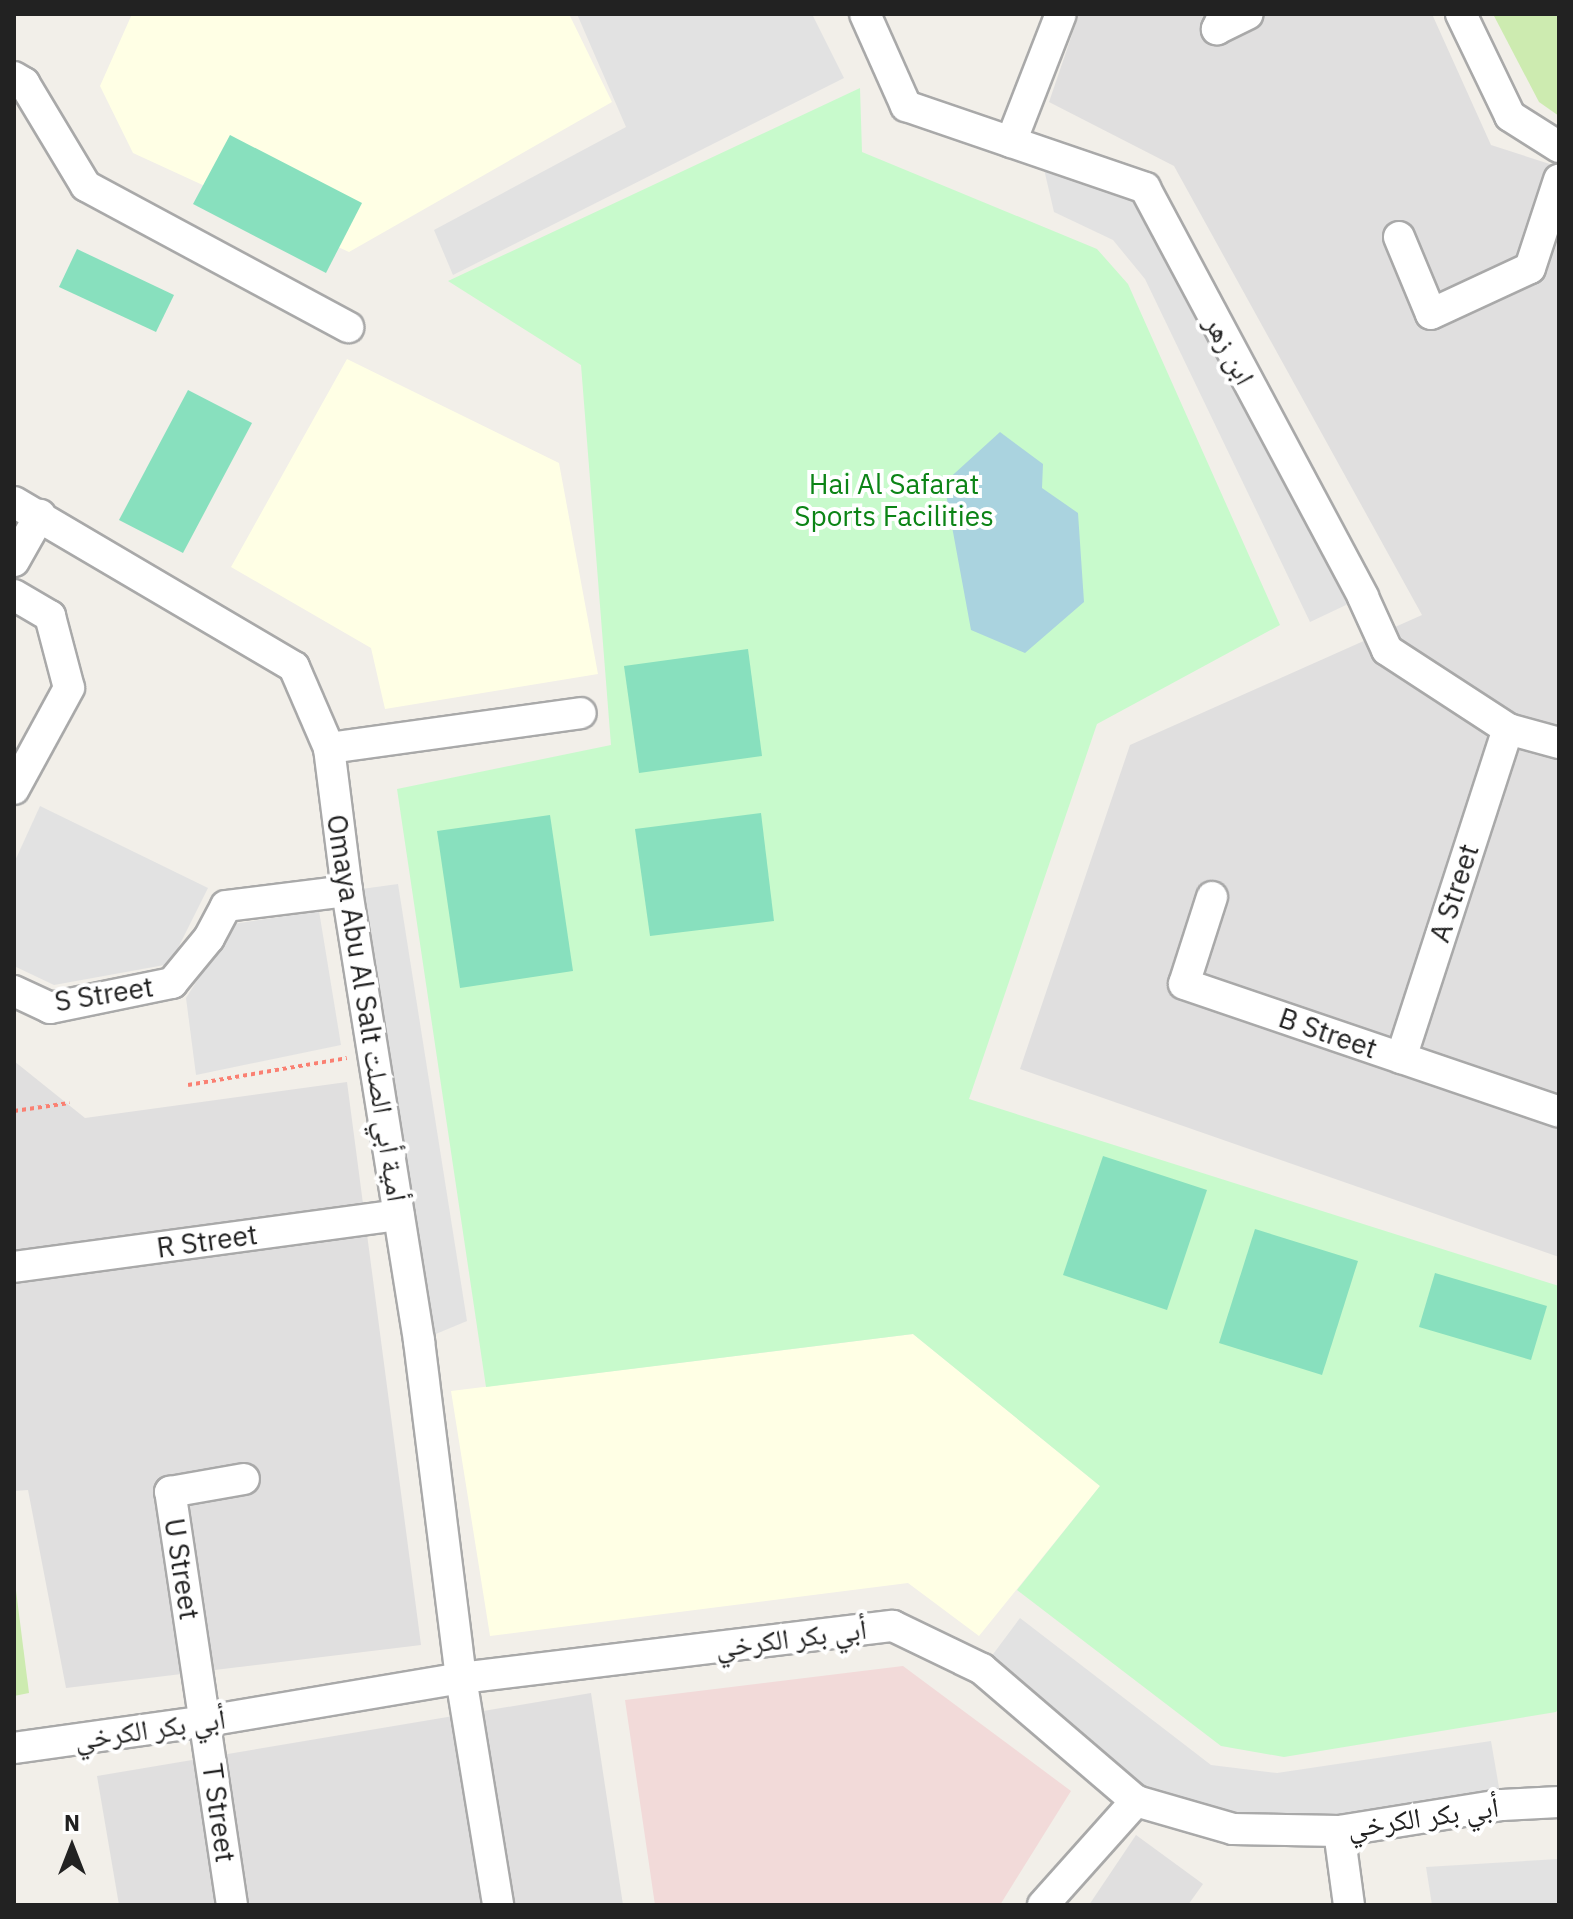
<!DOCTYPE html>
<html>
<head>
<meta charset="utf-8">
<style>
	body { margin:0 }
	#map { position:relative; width:1573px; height:1919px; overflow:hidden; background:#f2efe9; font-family:"IBM Plex Sans","Noto Naskh Arabic",sans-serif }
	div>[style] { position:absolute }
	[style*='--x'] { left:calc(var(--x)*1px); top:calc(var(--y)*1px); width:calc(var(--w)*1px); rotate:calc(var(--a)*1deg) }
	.residential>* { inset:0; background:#e0dfdf }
	.commercial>* { inset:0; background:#f2dad9 }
	.education>* { inset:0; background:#ffffe5 }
	.grass>* { inset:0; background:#cdebb0 }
	.park>* { inset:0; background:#c8facc }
	.pitch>* { inset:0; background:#88e0be }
	.parking>* { inset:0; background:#e2e2e2 }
	.water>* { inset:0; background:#aad3df }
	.path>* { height:4px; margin-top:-2px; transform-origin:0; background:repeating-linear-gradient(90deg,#fa8072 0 4px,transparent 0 8px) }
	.roads { filter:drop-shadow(2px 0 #a9a9a9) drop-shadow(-2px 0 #a9a9a9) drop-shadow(0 2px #a9a9a9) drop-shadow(0 -2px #a9a9a9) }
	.minor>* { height:30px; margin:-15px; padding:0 15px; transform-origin:15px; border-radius:15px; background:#fff }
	span { translate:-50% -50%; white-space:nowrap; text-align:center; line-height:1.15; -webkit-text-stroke:8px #fff; paint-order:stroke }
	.street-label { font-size:28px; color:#222 }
	.park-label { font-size:28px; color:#0c8416 }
	.frame { position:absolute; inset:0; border:16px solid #222; pointer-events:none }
	.north { position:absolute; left:32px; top:1807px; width:80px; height:80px; -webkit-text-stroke:6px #fff; paint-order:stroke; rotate:0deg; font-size:22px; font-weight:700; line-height:32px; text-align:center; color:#222 }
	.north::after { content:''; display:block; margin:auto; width:28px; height:36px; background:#222; clip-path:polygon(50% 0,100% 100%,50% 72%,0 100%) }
</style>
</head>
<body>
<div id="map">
	<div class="residential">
		<div style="clip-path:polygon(1079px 14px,1432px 14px,1491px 145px,1559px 167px,1559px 1257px,1020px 1069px,1130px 745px,1422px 615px,1174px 166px,1049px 102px)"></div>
		<div style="clip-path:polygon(14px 1061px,85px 1118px,347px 1082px,421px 1645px,66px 1688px,28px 1490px,14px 1491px)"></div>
		<div style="clip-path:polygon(591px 1693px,623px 1905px,119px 1905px,97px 1776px)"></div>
		<div style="clip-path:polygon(1136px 1835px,1203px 1884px,1188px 1905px,1089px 1905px)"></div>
	</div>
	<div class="commercial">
		<div style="clip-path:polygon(903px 1666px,1071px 1791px,1000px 1905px,655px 1905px,625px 1700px)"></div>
	</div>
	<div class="education">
		<div style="clip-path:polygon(132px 14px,569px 14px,612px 102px,349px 252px,133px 153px,100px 86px)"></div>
		<div style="clip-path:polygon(347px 359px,559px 463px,598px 674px,385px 709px,371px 648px,231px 567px)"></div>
		<div style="clip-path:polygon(913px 1334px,1100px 1486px,979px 1636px,908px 1583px,490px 1636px,451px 1391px)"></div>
	</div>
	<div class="grass">
		<div style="clip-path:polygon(1493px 14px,1559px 14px,1559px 116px,1539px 102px)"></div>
		<div style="clip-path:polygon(14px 1575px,29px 1693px,14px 1696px)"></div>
	</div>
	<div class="park">
		<div style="clip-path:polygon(860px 88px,862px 152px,1097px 249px,1128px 284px,1280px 625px,1097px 724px,969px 1099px,1559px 1286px,1559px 1708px,1556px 1712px,1284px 1757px,1221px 1746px,1017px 1590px,1100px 1486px,913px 1334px,486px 1387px,397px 789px,611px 745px,581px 365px,448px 281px)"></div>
	</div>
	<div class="pitch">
		<div style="clip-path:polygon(230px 135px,362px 203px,326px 273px,193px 204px)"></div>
		<div style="clip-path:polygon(77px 249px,174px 295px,156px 332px,59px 287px)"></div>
		<div style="clip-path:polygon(188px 390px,252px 423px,183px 553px,119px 520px)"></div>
		<div style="clip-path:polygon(748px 649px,762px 756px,639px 773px,624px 666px)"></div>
		<div style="clip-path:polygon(761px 813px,774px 921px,650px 936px,635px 829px)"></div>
		<div style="clip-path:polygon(550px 815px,573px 971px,460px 988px,437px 831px)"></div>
		<div style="clip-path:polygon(1103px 1156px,1207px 1190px,1167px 1310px,1063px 1275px)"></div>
		<div style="clip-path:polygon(1255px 1229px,1358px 1261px,1322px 1375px,1219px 1343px)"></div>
		<div style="clip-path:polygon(1435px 1273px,1547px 1306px,1531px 1360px,1419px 1327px)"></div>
	</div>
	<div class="parking">
		<div style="clip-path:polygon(577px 14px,812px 14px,844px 78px,453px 275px,434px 230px,626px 127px)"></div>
		<div style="clip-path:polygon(1040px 152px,1145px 188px,1363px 597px,1310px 622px,1145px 279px,1113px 240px,1054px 212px)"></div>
		<div style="clip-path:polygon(40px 806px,208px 888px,170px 964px,54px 985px,14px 966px,14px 863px)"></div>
		<div style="clip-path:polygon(398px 884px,467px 1321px,419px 1341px,347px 891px)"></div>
		<div style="clip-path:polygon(319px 911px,341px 1045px,196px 1075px,186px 998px,233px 924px)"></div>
		<div style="clip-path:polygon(1020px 1618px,1211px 1765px,1277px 1773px,1491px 1741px,1502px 1805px,1339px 1831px,1136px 1801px,982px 1669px)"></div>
		<div style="clip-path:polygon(1559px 1859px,1559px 1905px,1432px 1905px,1426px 1867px)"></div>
	</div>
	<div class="water">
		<div style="clip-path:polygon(1000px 432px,1043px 464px,1042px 488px,1078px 513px,1084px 602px,1025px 653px,971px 630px,944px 483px)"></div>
	</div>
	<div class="path">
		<div style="--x:188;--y:1085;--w:161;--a:-9.6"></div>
		<div style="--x:14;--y:1111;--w:56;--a:-8.3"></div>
	</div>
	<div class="roads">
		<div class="minor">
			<div style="--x:865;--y:14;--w:101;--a:66"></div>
			<div style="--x:906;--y:106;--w:253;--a:18.9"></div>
			<div style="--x:1145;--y:188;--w:463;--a:61.9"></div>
			<div style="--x:1363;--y:597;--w:58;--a:65.6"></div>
			<div style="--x:1387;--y:650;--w:145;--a:33.1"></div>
			<div style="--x:1508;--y:729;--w:53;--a:15.4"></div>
			<div style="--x:1224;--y:14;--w:17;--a:115"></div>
			<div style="--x:1217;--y:29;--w:34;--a:-26"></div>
			<div style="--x:1461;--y:14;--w:113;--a:64.3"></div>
			<div style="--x:1510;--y:116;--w:58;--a:32.3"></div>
			<div style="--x:14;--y:77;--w:12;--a:31"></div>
			<div style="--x:24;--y:83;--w:120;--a:59"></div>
			<div style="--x:86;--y:186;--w:298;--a:28.3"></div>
			<div style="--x:1011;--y:142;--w:137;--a:-68.7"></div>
			<div style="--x:1399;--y:237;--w:83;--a:67.4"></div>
			<div style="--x:1431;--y:314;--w:109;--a:-24.9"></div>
			<div style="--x:1530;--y:268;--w:93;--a:-71.8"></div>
			<div style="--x:14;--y:502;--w:325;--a:30.5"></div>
			<div style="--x:294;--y:667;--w:88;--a:66.6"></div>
			<div style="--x:329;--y:748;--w:144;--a:82.8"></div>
			<div style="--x:347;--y:891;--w:456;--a:80.9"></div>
			<div style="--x:419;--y:1341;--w:340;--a:82.9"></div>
			<div style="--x:461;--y:1678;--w:230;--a:80.7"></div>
			<div style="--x:14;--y:561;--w:53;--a:-60.5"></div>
			<div style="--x:14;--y:595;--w:42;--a:30.3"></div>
			<div style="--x:50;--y:616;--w:74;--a:75.2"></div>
			<div style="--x:69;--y:688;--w:115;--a:118.6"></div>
			<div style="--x:329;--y:748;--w:254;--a:-7.9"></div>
			<div style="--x:1212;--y:897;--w:91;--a:107.8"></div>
			<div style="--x:1184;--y:984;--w:396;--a:18.8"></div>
			<div style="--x:14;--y:991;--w:40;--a:25"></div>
			<div style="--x:50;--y:1008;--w:125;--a:-11.6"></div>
			<div style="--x:172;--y:983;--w:58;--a:-50.6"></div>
			<div style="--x:209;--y:938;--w:36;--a:-62"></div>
			<div style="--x:226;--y:906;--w:122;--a:-7.1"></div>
			<div style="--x:1401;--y:1058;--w:346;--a:-72"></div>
			<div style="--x:14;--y:1267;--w:388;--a:-7.7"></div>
			<div style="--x:14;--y:1748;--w:195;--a:-8"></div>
			<div style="--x:207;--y:1721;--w:258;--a:-9.6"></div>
			<div style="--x:461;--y:1678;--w:435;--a:-6.9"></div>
			<div style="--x:893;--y:1626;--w:99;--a:25.8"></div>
			<div style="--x:982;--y:1669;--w:203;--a:40.6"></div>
			<div style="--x:1136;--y:1801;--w:101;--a:16.1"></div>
			<div style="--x:1233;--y:1829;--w:106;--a:1.1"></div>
			<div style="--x:1339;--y:1831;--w:165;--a:-9.1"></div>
			<div style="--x:1502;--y:1805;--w:57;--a:-3"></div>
			<div style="--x:1339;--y:1831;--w:75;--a:82.3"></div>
			<div style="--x:232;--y:1905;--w:418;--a:-98.5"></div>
			<div style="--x:170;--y:1492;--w:75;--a:-10"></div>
			<div style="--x:1043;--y:1905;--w:140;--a:-48.2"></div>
		</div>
	</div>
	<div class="street-label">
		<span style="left:1230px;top:350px;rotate:62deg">ابن زهر</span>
		<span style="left:1454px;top:893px;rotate:-72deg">A Street</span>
		<span style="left:104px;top:994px;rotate:-9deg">S Street</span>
		<span style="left:367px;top:1008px;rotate:81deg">Omaya Abu Al Salt أمية أبي الصلت</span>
		<span style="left:1328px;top:1033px;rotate:19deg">B Street</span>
		<span style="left:207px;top:1241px;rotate:-8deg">R Street</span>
		<span style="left:182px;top:1569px;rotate:81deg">U Street</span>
		<span style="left:791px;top:1638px;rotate:-7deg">أبي بكر الكرخي</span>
		<span style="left:150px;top:1729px;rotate:-8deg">أبي بكر الكرخي</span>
		<span style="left:219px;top:1813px;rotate:82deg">T Street</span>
		<span style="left:1423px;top:1817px;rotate:-8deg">أبي بكر الكرخي</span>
	</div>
	<div class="park-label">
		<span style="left:894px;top:500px">Hai Al Safarat<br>Sports Facilities</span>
	</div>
	<div class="frame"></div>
	<div class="north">N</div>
</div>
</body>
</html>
